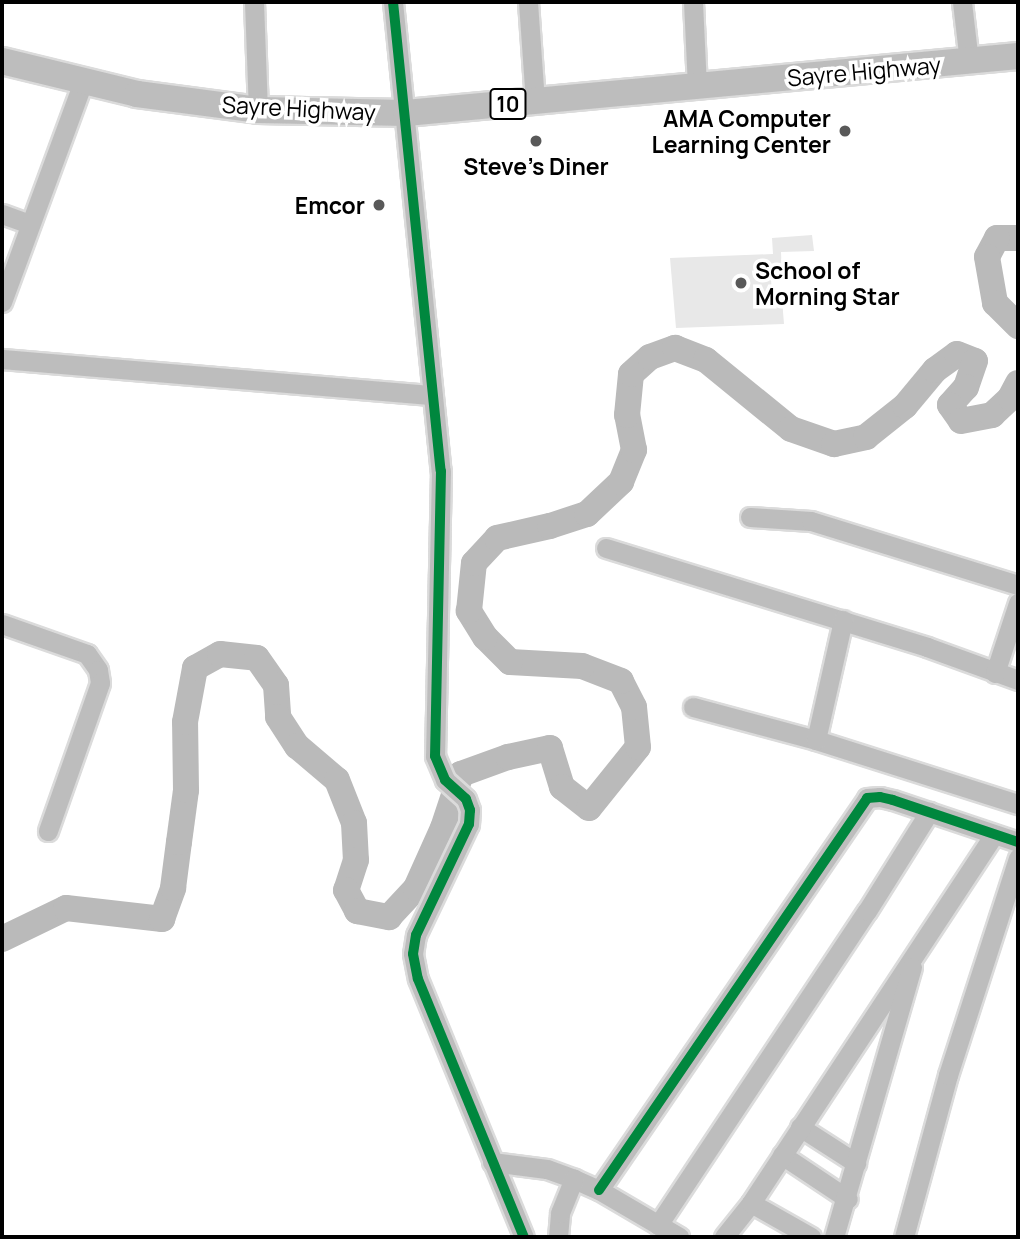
<!DOCTYPE html>
<html>
<head>
<meta charset="utf-8">
<style>
	body { margin:0 }
	#map { position:relative; width:1020px; height:1239px; overflow:hidden; background:#fff; font-family:Manrope,sans-serif }
	div>[style] { position:absolute }
	[style*='--x'] { left:calc(var(--x)*1px); top:calc(var(--y)*1px); width:calc(var(--w)*1px); rotate:calc(var(--a)*1deg) }
	.green>* { inset:0; background:#e8e8e8 }
	.river>* { height:26px; margin:-13px; padding:0 13px; transform-origin:13px; border-radius:13px; background:#bababa }
	.roads { filter:drop-shadow(2px 0 #dbdbdb) drop-shadow(-2px 0 #dbdbdb) drop-shadow(0 2px #dbdbdb) drop-shadow(0 -2px #dbdbdb) }
	.minor>* { height:19px; margin:-9.5px; padding:0 9.5px; transform-origin:9.5px; border-radius:9.5px; background:#bdbdbd }
	.highway>* { height:26px; margin:-13px; padding:0 13px; transform-origin:13px; border-radius:13px; background:#bdbdbd }
	.cycleway>* { height:10px; margin:-5px; padding:0 5px; transform-origin:5px; border-radius:5px; background:#00873e }
	.dots>* { width:19px; height:19px; translate:-50% -50%; box-sizing:border-box; border:4px solid #fff; border-radius:50% }
	span { translate:-50% -50%; white-space:nowrap; text-align:center; line-height:1.15; -webkit-text-stroke:7px #fff; paint-order:stroke }
	.shield-label span { padding:2px 5px; background:#fff; border:2px solid; border-radius:5px; -webkit-text-stroke-width:0 }
	.shield-label { font-size:21px; color:#000; font-weight:700 }
	.street-label { font-size:23px; color:#000 }
	.poi-label { font-size:23px; color:#000; font-weight:700 }
	.right { translate:-100% -50%; text-align:right }
	.left { translate:0 -50%; text-align:left }
	.frame { position:absolute; inset:0; border:4px solid #000; pointer-events:none }
</style>
</head>
<body>
<div id="map">
	<div class="green">
		<div style="clip-path:polygon(812px 235px,814px 251px,781px 252px,782px 277px,771px 277px,772px 299px,782px 299px,784px 324px,676px 328px,670px 258px,773px 254px,772px 238px)"></div>
	</div>
	<div class="river">
		<div style="--x:1018;--y:238;--w:21;--a:180"></div>
		<div style="--x:997;--y:238;--w:21;--a:118"></div>
		<div style="--x:987;--y:257;--w:47;--a:80.1"></div>
		<div style="--x:995;--y:303;--w:33;--a:45"></div>
		<div style="--x:2;--y:939;--w:71;--a:-25.8"></div>
		<div style="--x:66;--y:908;--w:97;--a:6.5"></div>
		<div style="--x:162;--y:919;--w:33;--a:-70"></div>
		<div style="--x:173;--y:888;--w:46;--a:-82.6"></div>
		<div style="--x:179;--y:842;--w:52;--a:-82.3"></div>
		<div style="--x:186;--y:790;--w:68;--a:-90.8"></div>
		<div style="--x:185;--y:722;--w:55;--a:-79.5"></div>
		<div style="--x:195;--y:668;--w:29;--a:-29"></div>
		<div style="--x:220;--y:654;--w:37;--a:6"></div>
		<div style="--x:257;--y:658;--w:33;--a:55"></div>
		<div style="--x:276;--y:685;--w:32;--a:86"></div>
		<div style="--x:278;--y:717;--w:35;--a:57"></div>
		<div style="--x:297;--y:746;--w:52;--a:40.4"></div>
		<div style="--x:337;--y:780;--w:46;--a:68.4"></div>
		<div style="--x:354;--y:823;--w:37;--a:87"></div>
		<div style="--x:356;--y:860;--w:32;--a:108"></div>
		<div style="--x:346;--y:890;--w:24;--a:62"></div>
		<div style="--x:357;--y:911;--w:33;--a:11"></div>
		<div style="--x:389;--y:917;--w:40;--a:-47"></div>
		<div style="--x:416;--y:888;--w:66;--a:-65.8"></div>
		<div style="--x:443;--y:828;--w:57;--a:-71.6"></div>
		<div style="--x:461;--y:774;--w:50;--a:-19.9"></div>
		<div style="--x:508;--y:757;--w:43;--a:-12.1"></div>
		<div style="--x:550;--y:748;--w:41;--a:72.9"></div>
		<div style="--x:562;--y:787;--w:34;--a:38"></div>
		<div style="--x:589;--y:808;--w:78;--a:-51.2"></div>
		<div style="--x:638;--y:747;--w:40;--a:-95.7"></div>
		<div style="--x:634;--y:707;--w:29;--a:-117"></div>
		<div style="--x:621;--y:681;--w:42;--a:-159"></div>
		<div style="--x:582;--y:666;--w:72;--a:-176.8"></div>
		<div style="--x:510;--y:662;--w:35;--a:-135"></div>
		<div style="--x:485;--y:637;--w:31;--a:-122"></div>
		<div style="--x:469;--y:611;--w:48;--a:-84.1"></div>
		<div style="--x:474;--y:563;--w:34;--a:-47"></div>
		<div style="--x:497;--y:538;--w:54;--a:-12.8"></div>
		<div style="--x:550;--y:526;--w:39;--a:-18"></div>
		<div style="--x:587;--y:514;--w:47;--a:-43.3"></div>
		<div style="--x:621;--y:482;--w:35;--a:-68"></div>
		<div style="--x:634;--y:450;--w:36;--a:-101"></div>
		<div style="--x:627;--y:415;--w:41;--a:-84.4"></div>
		<div style="--x:631;--y:374;--w:25;--a:-42"></div>
		<div style="--x:650;--y:357;--w:27;--a:-20"></div>
		<div style="--x:675;--y:348;--w:33;--a:21"></div>
		<div style="--x:706;--y:360;--w:109;--a:39.1"></div>
		<div style="--x:791;--y:429;--w:46;--a:19.2"></div>
		<div style="--x:834;--y:444;--w:33;--a:-12"></div>
		<div style="--x:866;--y:437;--w:50;--a:-38.5"></div>
		<div style="--x:905;--y:406;--w:47;--a:-50.2"></div>
		<div style="--x:935;--y:370;--w:27;--a:-36"></div>
		<div style="--x:957;--y:354;--w:19;--a:21"></div>
		<div style="--x:975;--y:361;--w:28;--a:109"></div>
		<div style="--x:966;--y:387;--w:24;--a:132"></div>
		<div style="--x:950;--y:405;--w:19;--a:55"></div>
		<div style="--x:961;--y:421;--w:32;--a:-11"></div>
		<div style="--x:992;--y:415;--w:25;--a:-43"></div>
		<div style="--x:1010;--y:398;--w:17;--a:-62"></div>
	</div>
	<div class="roads">
		<div class="minor">
			<div style="--x:254;--y:2;--w:108;--a:87.9"></div>
			<div style="--x:393;--y:2;--w:471;--a:84.2"></div>
			<div style="--x:441;--y:471;--w:285;--a:91.2"></div>
			<div style="--x:435;--y:756;--w:26;--a:67"></div>
			<div style="--x:445;--y:780;--w:28;--a:42"></div>
			<div style="--x:466;--y:799;--w:12;--a:70"></div>
			<div style="--x:470;--y:810;--w:14;--a:94"></div>
			<div style="--x:469;--y:824;--w:123;--a:115.5"></div>
			<div style="--x:416;--y:935;--w:19;--a:99"></div>
			<div style="--x:413;--y:954;--w:25;--a:79"></div>
			<div style="--x:418;--y:979;--w:279;--a:67.7"></div>
			<div style="--x:528;--y:2;--w:100;--a:86"></div>
			<div style="--x:693;--y:2;--w:84;--a:87.3"></div>
			<div style="--x:962;--y:2;--w:60;--a:83.3"></div>
			<div style="--x:2;--y:214;--w:29;--a:20"></div>
			<div style="--x:2;--y:302;--w:234;--a:-69.8"></div>
			<div style="--x:2;--y:359;--w:432;--a:4.8"></div>
			<div style="--x:750;--y:517;--w:61;--a:3.8"></div>
			<div style="--x:811;--y:521;--w:217;--a:17.2"></div>
			<div style="--x:606;--y:548;--w:336;--a:17.1"></div>
			<div style="--x:927;--y:647;--w:97;--a:19.9"></div>
			<div style="--x:2;--y:624;--w:90;--a:19.4"></div>
			<div style="--x:87;--y:654;--w:19;--a:55"></div>
			<div style="--x:98;--y:670;--w:13;--a:81"></div>
			<div style="--x:100;--y:683;--w:157;--a:109.4"></div>
			<div style="--x:995;--y:673;--w:74;--a:-71.8"></div>
			<div style="--x:693;--y:707;--w:127;--a:15"></div>
			<div style="--x:816;--y:740;--w:212;--a:17.6"></div>
			<div style="--x:816;--y:740;--w:123;--a:-77.3"></div>
			<div style="--x:800;--y:1127;--w:67;--a:32.7"></div>
			<div style="--x:782;--y:1155;--w:79;--a:33.7"></div>
			<div style="--x:492;--y:1162;--w:55;--a:7.3"></div>
			<div style="--x:547;--y:1169;--w:29;--a:20"></div>
			<div style="--x:574;--y:1179;--w:27;--a:24"></div>
			<div style="--x:599;--y:1190;--w:93;--a:30.4"></div>
			<div style="--x:599;--y:1190;--w:475;--a:-55.6"></div>
			<div style="--x:867;--y:798;--w:13;--a:-4"></div>
			<div style="--x:880;--y:797;--w:13;--a:13"></div>
			<div style="--x:893;--y:800;--w:132;--a:18.6"></div>
			<div style="--x:751;--y:1203;--w:69;--a:29.5"></div>
			<div style="--x:658;--y:1225;--w:377;--a:-56.4"></div>
			<div style="--x:867;--y:911;--w:117;--a:-57.9"></div>
			<div style="--x:558;--y:1237;--w:24;--a:-85"></div>
			<div style="--x:560;--y:1213;--w:37;--a:-68"></div>
			<div style="--x:724;--y:1237;--w:43;--a:-51.5"></div>
			<div style="--x:751;--y:1203;--w:440;--a:-56.6"></div>
			<div style="--x:834;--y:1237;--w:281;--a:-73.9"></div>
			<div style="--x:904;--y:1237;--w:168;--a:-74.8"></div>
			<div style="--x:948;--y:1075;--w:228;--a:-72.1"></div>
		</div>
		<div class="highway">
			<div style="--x:2;--y:61;--w:139;--a:13.7"></div>
			<div style="--x:137;--y:94;--w:122;--a:7.5"></div>
			<div style="--x:258;--y:110;--w:148;--a:1.2"></div>
			<div style="--x:406;--y:113;--w:615;--a:-5.32"></div>
		</div>
	</div>
	<div class="cycleway">
		<div style="--x:393;--y:2;--w:471;--a:84.2"></div>
		<div style="--x:441;--y:471;--w:285;--a:91.2"></div>
		<div style="--x:435;--y:756;--w:26;--a:67"></div>
		<div style="--x:445;--y:780;--w:28;--a:42"></div>
		<div style="--x:466;--y:799;--w:12;--a:70"></div>
		<div style="--x:470;--y:810;--w:14;--a:94"></div>
		<div style="--x:469;--y:824;--w:123;--a:115.5"></div>
		<div style="--x:416;--y:935;--w:19;--a:99"></div>
		<div style="--x:413;--y:954;--w:25;--a:79"></div>
		<div style="--x:418;--y:979;--w:279;--a:67.7"></div>
		<div style="--x:599;--y:1190;--w:475;--a:-55.6"></div>
		<div style="--x:867;--y:798;--w:13;--a:-4"></div>
		<div style="--x:880;--y:797;--w:13;--a:13"></div>
		<div style="--x:893;--y:800;--w:132;--a:18.6"></div>
	</div>
	<div class="dots">
		<div style="left:845px;top:131px;background:#595959"></div>
		<div style="left:536px;top:141px;background:#595959"></div>
		<div style="left:379px;top:205px;background:#595959"></div>
		<div style="left:741px;top:283px;background:#595959"></div>
	</div>
	<div class="shield-label">
		<span style="left:508px;top:104px">10</span>
	</div>
	<div class="street-label">
		<span style="left:864px;top:71px;rotate:-5deg">Sayre Highway</span>
		<span style="left:299px;top:108px;rotate:3deg">Sayre Highway</span>
	</div>
	<div class="poi-label">
		<span class="right" style="left:831px;top:131px">AMA Computer<br>Learning Center</span>
		<span style="left:536px;top:166px">Steve's Diner</span>
		<span class="right" style="left:365px;top:205px">Emcor</span>
		<span class="left" style="left:755px;top:283px">School of<br>Morning Star</span>
	</div>
	<div class="frame"></div>
</div>
</body>
</html>
